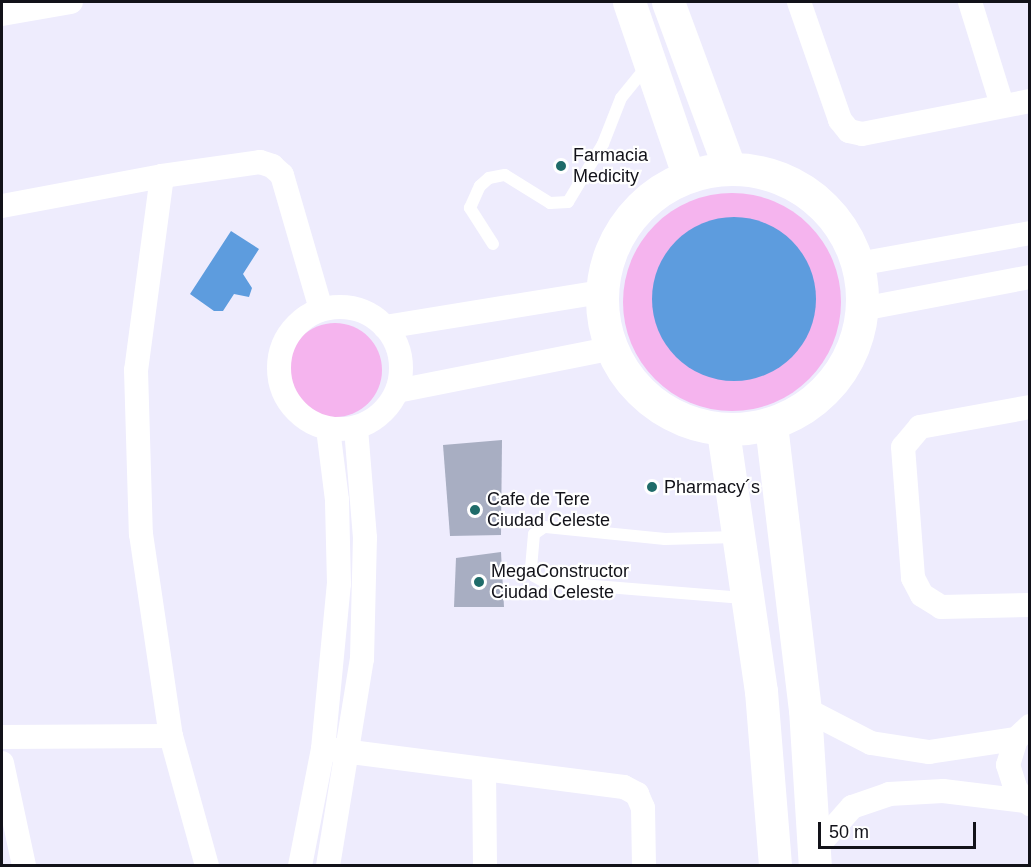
<!DOCTYPE html>
<html>
<head>
<meta charset="utf-8">
<style>
	body { margin:0 }
	#map { position:relative; width:1031px; height:867px; overflow:hidden; background:#eeecfd; font-family:Helvetica,sans-serif }
	div>[style] { position:absolute }
	[style*='--x'] { left:calc(var(--x)*1px); top:calc(var(--y)*1px); width:calc(var(--w)*1px); rotate:calc(var(--a)*1deg) }
	.green>* { inset:0; background:#f5b4ee }
	.round { border-radius:50% }
	.water>* { inset:0; background:#5d9cde }
	.building>* { inset:0; background:#a8aec2 }
	.lane>* { height:12px; margin:-6px; padding:0 6px; transform-origin:6px; border-radius:6px; background:#fff }
	.street>* { height:24px; margin:-12px; padding:0 12px; transform-origin:12px; border-radius:12px; background:#fff }
	.street>.ring { margin:-12px; padding:0; box-sizing:content-box; background:none; border:24px solid #fff; border-radius:50% }
	.secondary>* { height:33px; margin:-16.5px; padding:0 16.5px; transform-origin:16.5px; border-radius:16.5px; background:#fff }
	.secondary>.ring { margin:-16.5px; padding:0; box-sizing:content-box; background:none; border:33px solid #fff; border-radius:50% }
	.dots>* { width:16px; height:16px; translate:-50% -50%; box-sizing:border-box; border:3px solid #fff; border-radius:50% }
	span { translate:-50% -50%; white-space:nowrap; text-align:center; line-height:1.15; -webkit-text-stroke:4.5px #fff; paint-order:stroke }
	.poi-label { font-size:18px; color:#121219 }
	.left { translate:0 -50%; text-align:left }
	.frame { position:absolute; inset:0; border:3px solid #121219; pointer-events:none }
	.scale { position:absolute; left:818px; top:822px; width:158px; height:27px; box-sizing:border-box; border:3px solid #121219; border-top:0; padding-left:8px; font-size:18px; line-height:21px; white-space:nowrap; color:#121219; -webkit-text-stroke:4px #fff; paint-order:stroke }
</style>
</head>
<body>
<div id="map">
	<div class="green">
		<div class="round" style="left:623px;top:193px;width:218px;height:218px"></div>
		<div class="round" style="left:288px;top:323px;width:94px;height:94px"></div>
	</div>
	<div class="water">
		<div class="round" style="left:652px;top:217px;width:164px;height:164px"></div>
		<div style="clip-path:polygon(231px 231px,259px 249px,243px 274px,252px 288px,249px 297px,234px 294px,223px 311px,214px 311px,190px 294px)"></div>
	</div>
	<div class="building">
		<div style="clip-path:polygon(502px 440px,501px 535px,450px 536px,443px 445px)"></div>
		<div style="clip-path:polygon(501px 552px,504px 607px,454px 607px,456px 558px)"></div>
	</div>
	<div class="lane">
		<div style="--x:493;--y:244;--w:43;--a:-122.6"></div>
		<div style="--x:470;--y:208;--w:24;--a:-66"></div>
		<div style="--x:480;--y:186;--w:12;--a:-42"></div>
		<div style="--x:489;--y:178;--w:16;--a:-11"></div>
		<div style="--x:505;--y:175;--w:53;--a:31.9"></div>
		<div style="--x:550;--y:203;--w:18;--a:-3"></div>
		<div style="--x:568;--y:202;--w:68;--a:-58.9"></div>
		<div style="--x:603;--y:144;--w:49;--a:-68.6"></div>
		<div style="--x:621;--y:98;--w:41;--a:-50.9"></div>
		<div style="--x:736;--y:537;--w:71;--a:178.4"></div>
		<div style="--x:665;--y:539;--w:122;--a:-174.3"></div>
		<div style="--x:544;--y:527;--w:12;--a:145"></div>
		<div style="--x:534;--y:534;--w:33;--a:95"></div>
		<div style="--x:531;--y:567;--w:9;--a:72"></div>
		<div style="--x:534;--y:576;--w:13;--a:29"></div>
		<div style="--x:545;--y:582;--w:202;--a:4.6"></div>
	</div>
	<div class="street">
		<div style="--x:799;--y:2;--w:125;--a:70.8"></div>
		<div style="--x:840;--y:120;--w:14;--a:51"></div>
		<div style="--x:849;--y:131;--w:13;--a:13"></div>
		<div style="--x:862;--y:134;--w:171;--a:-11.1"></div>
		<div style="--x:970;--y:2;--w:108;--a:72.7"></div>
		<div style="--x:2;--y:14;--w:70;--a:-9.9"></div>
		<div style="--x:162;--y:176;--w:196;--a:97.6"></div>
		<div style="--x:136;--y:370;--w:164;--a:88.3"></div>
		<div style="--x:141;--y:534;--w:204;--a:81.6"></div>
		<div style="--x:171;--y:736;--w:135;--a:74.5"></div>
		<div style="--x:2;--y:206;--w:163;--a:-10.6"></div>
		<div style="--x:162;--y:176;--w:99;--a:-8.1"></div>
		<div style="--x:260;--y:162;--w:13;--a:18"></div>
		<div style="--x:272;--y:166;--w:13;--a:42"></div>
		<div style="--x:282;--y:175;--w:140;--a:73.8"></div>
		<div style="--x:858;--y:264;--w:175;--a:-10.2"></div>
		<div class="ring" style="left:279px;top:307px;width:98px;height:98px"></div>
		<div style="--x:862;--y:309;--w:171;--a:-10.8"></div>
		<div style="--x:385;--y:327;--w:219;--a:-9.2"></div>
		<div style="--x:397;--y:391;--w:217;--a:-11.2"></div>
		<div style="--x:1030;--y:407;--w:112;--a:169.7"></div>
		<div style="--x:920;--y:427;--w:26;--a:130"></div>
		<div style="--x:903;--y:447;--w:131;--a:85.6"></div>
		<div style="--x:913;--y:578;--w:19;--a:62"></div>
		<div style="--x:922;--y:595;--w:22;--a:32"></div>
		<div style="--x:941;--y:607;--w:89;--a:-1.3"></div>
		<div style="--x:805;--y:709;--w:74;--a:27.3"></div>
		<div style="--x:871;--y:743;--w:59;--a:8.8"></div>
		<div style="--x:929;--y:752;--w:88;--a:-8.5"></div>
		<div style="--x:1030;--y:726;--w:19;--a:137"></div>
		<div style="--x:1016;--y:739;--w:27;--a:107"></div>
		<div style="--x:1008;--y:765;--w:26;--a:72"></div>
		<div style="--x:1016;--y:790;--w:20;--a:45"></div>
		<div style="--x:2;--y:737;--w:169;--a:-0.3"></div>
		<div style="--x:335;--y:750;--w:291;--a:7.3"></div>
		<div style="--x:624;--y:787;--w:15;--a:28"></div>
		<div style="--x:637;--y:794;--w:15;--a:67"></div>
		<div style="--x:643;--y:808;--w:58;--a:89"></div>
		<div style="--x:2;--y:763;--w:105;--a:77.9"></div>
		<div style="--x:484;--y:770;--w:96;--a:89.4"></div>
		<div style="--x:815;--y:849;--w:56;--a:-48.6"></div>
		<div style="--x:852;--y:807;--w:39;--a:-19"></div>
		<div style="--x:889;--y:794;--w:54;--a:-3.2"></div>
		<div style="--x:943;--y:791;--w:83;--a:7"></div>
		<div style="--x:300;--y:866;--w:119;--a:-78.9"></div>
		<div style="--x:323;--y:749;--w:166;--a:-84.5"></div>
		<div style="--x:339;--y:584;--w:84;--a:-91.4"></div>
		<div style="--x:337;--y:500;--w:72;--a:-97.2"></div>
		<div style="--x:328;--y:866;--w:210;--a:-80.7"></div>
		<div style="--x:362;--y:659;--w:121;--a:-88.6"></div>
		<div style="--x:365;--y:538;--w:110;--a:-94.7"></div>
	</div>
	<div class="secondary">
		<div style="--x:629;--y:2;--w:182;--a:71.1"></div>
		<div style="--x:668;--y:2;--w:176;--a:69.7"></div>
		<div class="ring" style="left:602px;top:169px;width:227px;height:227px"></div>
		<div style="--x:771;--y:425;--w:286;--a:83.2"></div>
		<div style="--x:805;--y:709;--w:157;--a:86.4"></div>
		<div style="--x:723;--y:431;--w:263;--a:81.7"></div>
		<div style="--x:761;--y:691;--w:176;--a:85.4"></div>
	</div>
	<div class="dots">
		<div style="left:561px;top:166px;background:#1f6b69"></div>
		<div style="left:652px;top:487px;background:#1f6b69"></div>
		<div style="left:475px;top:510px;background:#1f6b69"></div>
		<div style="left:479px;top:582px;background:#1f6b69"></div>
	</div>
	<div class="poi-label">
		<span class="left" style="left:573px;top:166px">Farmacia<br>Medicity</span>
		<span class="left" style="left:664px;top:487px">Pharmacy´s</span>
		<span class="left" style="left:487px;top:510px">Cafe de Tere<br>Ciudad Celeste</span>
		<span class="left" style="left:491px;top:582px">MegaConstructor<br>Ciudad Celeste</span>
	</div>
	<div class="frame"></div>
	<div class="scale">50 m</div>
</div>
</body>
</html>
